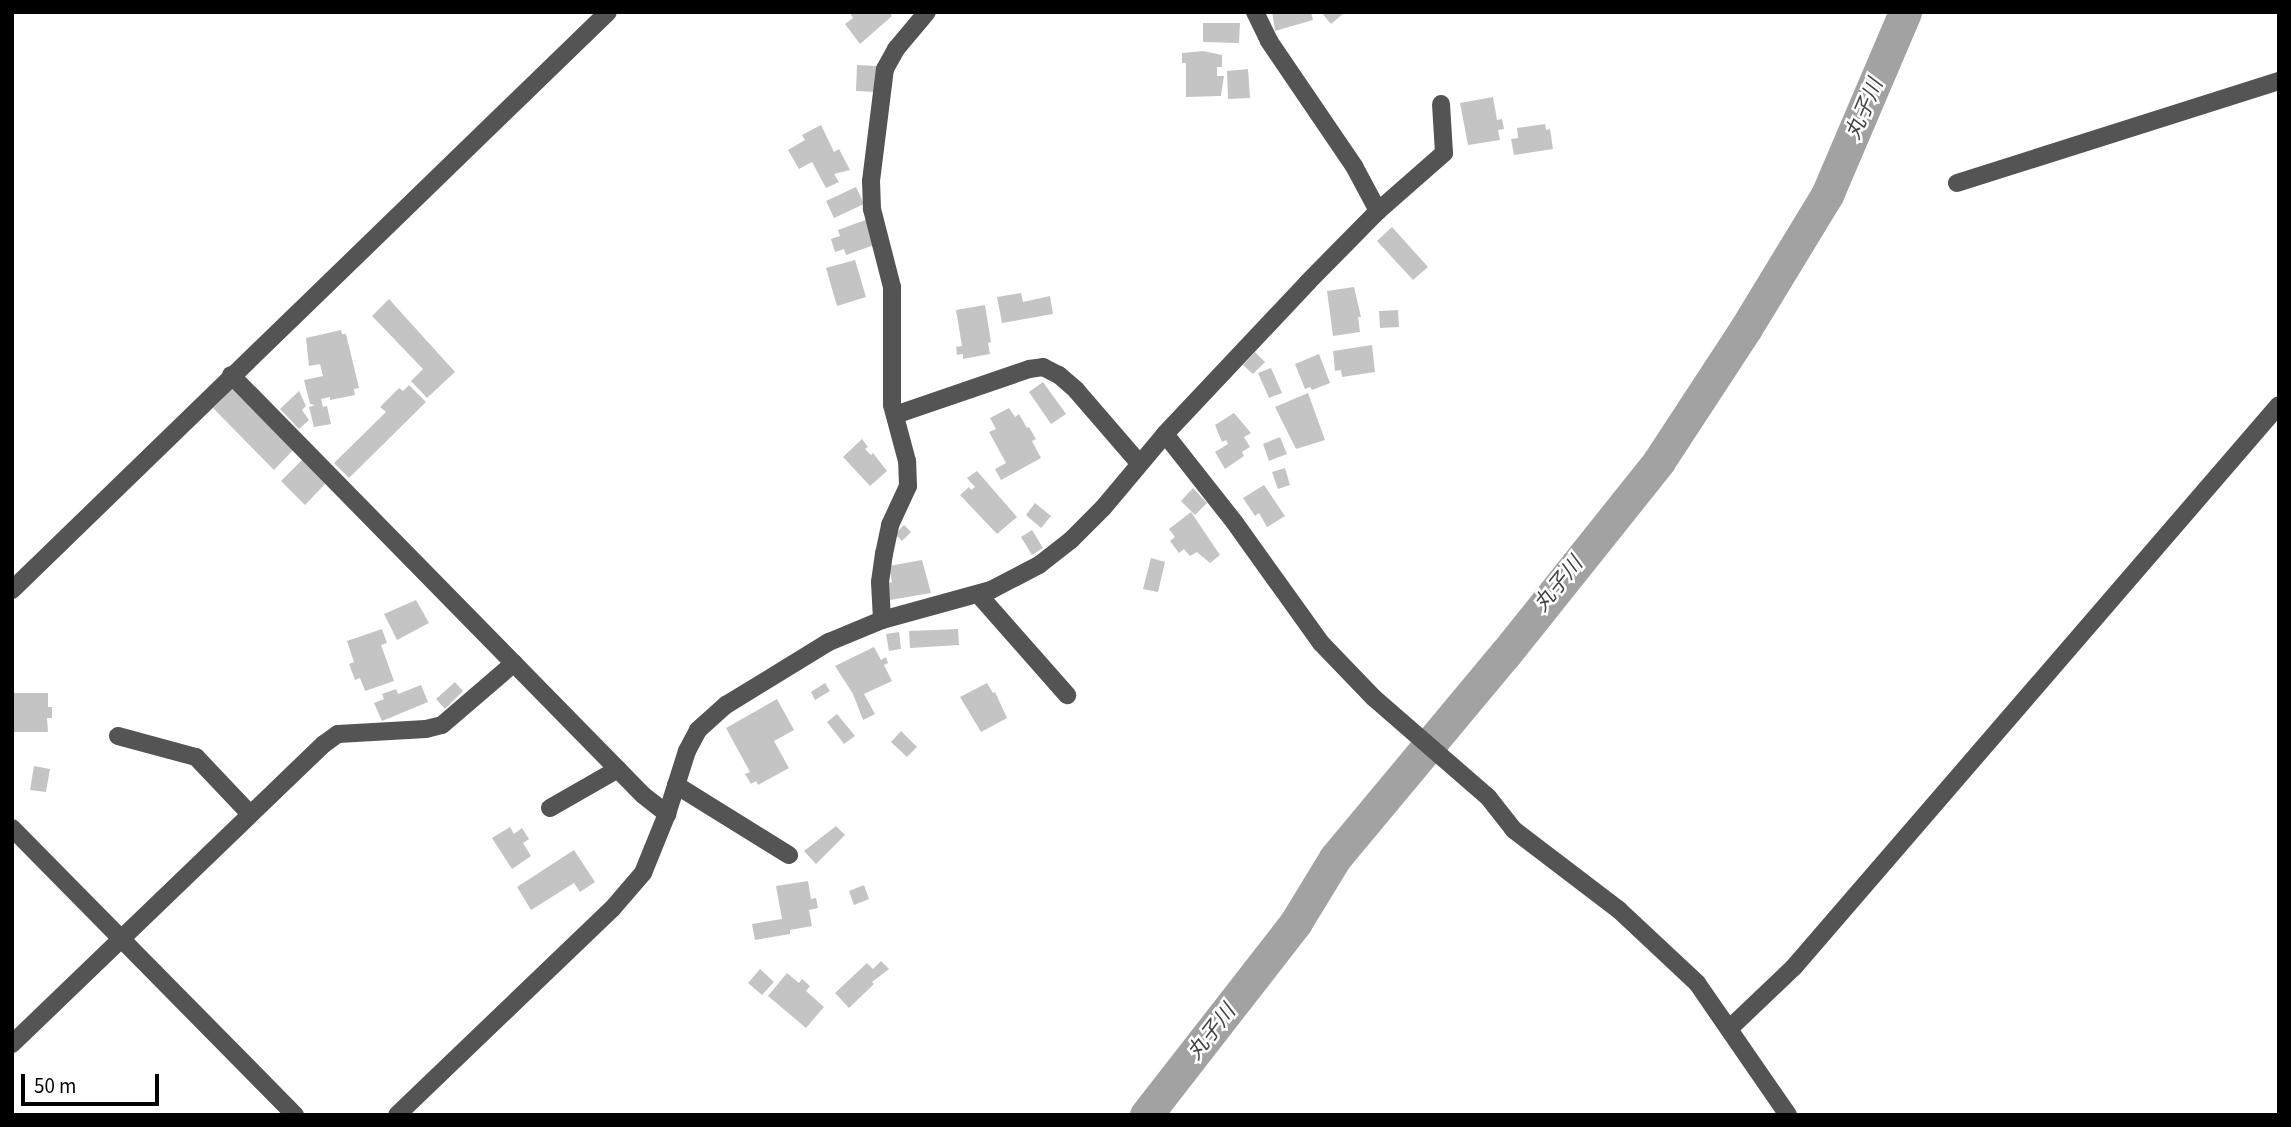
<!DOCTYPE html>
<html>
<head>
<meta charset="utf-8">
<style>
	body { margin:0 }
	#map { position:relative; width:2291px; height:1127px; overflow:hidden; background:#fff; font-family:"Source Sans 3","Noto Sans JP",sans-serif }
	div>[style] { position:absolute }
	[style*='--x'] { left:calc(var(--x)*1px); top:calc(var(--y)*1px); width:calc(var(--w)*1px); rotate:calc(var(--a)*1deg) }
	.river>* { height:33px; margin:-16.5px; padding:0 16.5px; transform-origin:16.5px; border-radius:16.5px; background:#a2a2a2 }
	.building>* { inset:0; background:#c4c4c4 }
	.minor>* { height:18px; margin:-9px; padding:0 9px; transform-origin:9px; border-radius:9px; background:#545454 }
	span { translate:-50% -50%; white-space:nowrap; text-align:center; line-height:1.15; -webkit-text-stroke:5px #fff; paint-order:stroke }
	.water-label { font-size:21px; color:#434343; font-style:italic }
	.frame { position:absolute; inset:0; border:14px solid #000; pointer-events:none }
	.scale { position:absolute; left:21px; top:1074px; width:138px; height:32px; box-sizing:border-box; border:4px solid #000; border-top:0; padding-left:9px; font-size:21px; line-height:24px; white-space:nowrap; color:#000; -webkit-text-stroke:5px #fff; paint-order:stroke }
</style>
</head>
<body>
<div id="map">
	<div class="river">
		<div style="--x:1146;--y:1115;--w:244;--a:-52.1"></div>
		<div style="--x:1296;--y:922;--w:75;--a:-58.6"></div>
		<div style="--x:1335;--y:858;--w:267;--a:-50.2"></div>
		<div style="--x:1506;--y:653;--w:246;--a:-51.4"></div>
		<div style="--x:1659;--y:461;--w:159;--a:-56.8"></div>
		<div style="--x:1746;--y:328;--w:156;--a:-58.7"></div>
		<div style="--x:1827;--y:195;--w:199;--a:-66.9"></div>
	</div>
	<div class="building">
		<div style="clip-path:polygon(849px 12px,889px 12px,892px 16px,860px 44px,845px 24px,853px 18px)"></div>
		<div style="clip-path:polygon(1272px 12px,1311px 12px,1313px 20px,1275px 31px)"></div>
		<div style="clip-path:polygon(1321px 12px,1345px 12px,1331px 24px)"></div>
		<div style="clip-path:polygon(1203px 23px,1240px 23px,1239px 43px,1203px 42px)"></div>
		<div style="clip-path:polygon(1203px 51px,1222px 55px,1222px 67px,1217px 67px,1217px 76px,1224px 76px,1221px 96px,1186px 97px,1186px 63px,1182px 63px,1182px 53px)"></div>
		<div style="clip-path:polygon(857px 65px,877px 66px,875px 92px,856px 91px)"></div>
		<div style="clip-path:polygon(1248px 69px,1250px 98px,1228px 99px,1227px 71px)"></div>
		<div style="clip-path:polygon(1493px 97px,1497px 120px,1502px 119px,1504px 129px,1498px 130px,1500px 140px,1468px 145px,1460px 103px)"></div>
		<div style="clip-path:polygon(1545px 124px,1546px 130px,1550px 129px,1553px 149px,1514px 155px,1511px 139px,1518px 138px,1517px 128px)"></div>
		<div style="clip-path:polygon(821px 125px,834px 152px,839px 149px,850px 170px,834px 174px,839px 182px,826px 188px,812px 162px,799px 169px,788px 150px,805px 140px,802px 135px)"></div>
		<div style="clip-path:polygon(856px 187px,864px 204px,834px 218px,826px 201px)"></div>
		<div style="clip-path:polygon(868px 219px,877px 244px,846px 255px,844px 249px,835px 252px,831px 239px,840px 236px,838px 230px)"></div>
		<div style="clip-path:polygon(1392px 227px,1428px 267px,1413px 280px,1377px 241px)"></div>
		<div style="clip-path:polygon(855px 260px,866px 297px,837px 306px,826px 268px)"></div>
		<div style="clip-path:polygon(1354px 287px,1361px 317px,1358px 317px,1360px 332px,1333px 336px,1327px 291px)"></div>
		<div style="clip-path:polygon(1021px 293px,1023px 302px,1050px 296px,1053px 314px,1002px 323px,997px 297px)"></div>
		<div style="clip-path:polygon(389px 299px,455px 372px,427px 398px,411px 381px,423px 369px,372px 316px)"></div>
		<div style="clip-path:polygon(985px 305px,991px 342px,988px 343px,990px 354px,963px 359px,963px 354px,957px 355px,956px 347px,962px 346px,956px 310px)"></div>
		<div style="clip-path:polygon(1398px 310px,1399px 327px,1380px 328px,1379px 311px)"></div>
		<div style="clip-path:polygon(341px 330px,342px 334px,346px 334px,359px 388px,354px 389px,355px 395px,330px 400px,330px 397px,321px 399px,323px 407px,327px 406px,331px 424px,314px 427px,309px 407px,315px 405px,310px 404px,304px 380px,323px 376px,320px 364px,309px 366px,306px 338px)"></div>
		<div style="clip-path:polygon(1372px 345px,1375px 372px,1342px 377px,1341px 370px,1335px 371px,1333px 351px)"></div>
		<div style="clip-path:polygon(1255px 352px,1265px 362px,1253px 374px,1243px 365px)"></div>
		<div style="clip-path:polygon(1319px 354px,1330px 383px,1312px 390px,1310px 387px,1305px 389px,1295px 364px)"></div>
		<div style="clip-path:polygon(1271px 368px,1282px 393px,1269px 398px,1258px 373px)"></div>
		<div style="clip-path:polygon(1043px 382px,1066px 414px,1051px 424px,1029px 392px)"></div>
		<div style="clip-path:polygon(409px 385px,426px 402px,349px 478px,334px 463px,386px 412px,380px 407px,399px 388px,403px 391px)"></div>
		<div style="clip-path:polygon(232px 389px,293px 450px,274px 470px,213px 408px)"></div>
		<div style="clip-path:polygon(299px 391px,306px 406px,302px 410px,309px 420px,299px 429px,280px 409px)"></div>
		<div style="clip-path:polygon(1308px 393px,1325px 440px,1296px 449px,1275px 407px)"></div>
		<div style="clip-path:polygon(1009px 408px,1015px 417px,1019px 414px,1027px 428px,1029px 427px,1036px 439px,1032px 441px,1041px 458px,1001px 480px,995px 469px,1006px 463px,989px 432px,996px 429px,990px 418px)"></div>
		<div style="clip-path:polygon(1234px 413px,1251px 433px,1244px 437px,1250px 447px,1242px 452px,1244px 456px,1225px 469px,1215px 452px,1228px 444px,1226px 440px,1222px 442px,1215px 425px)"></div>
		<div style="clip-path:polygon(1280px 437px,1287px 454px,1269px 461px,1263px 444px)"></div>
		<div style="clip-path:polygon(862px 439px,868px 447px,865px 449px,871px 455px,873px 453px,887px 471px,870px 486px,843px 457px)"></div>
		<div style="clip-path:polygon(303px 459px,326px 483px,305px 505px,281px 481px)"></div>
		<div style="clip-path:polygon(1285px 468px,1290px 485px,1278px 489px,1272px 472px)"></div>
		<div style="clip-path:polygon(977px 471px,1017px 517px,997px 534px,960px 495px,969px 487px,971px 490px,975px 487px,967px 478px)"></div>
		<div style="clip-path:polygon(1264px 485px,1285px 516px,1267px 527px,1259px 513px,1255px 516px,1243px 498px)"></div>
		<div style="clip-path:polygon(1193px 488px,1207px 503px,1195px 515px,1181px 501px)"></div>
		<div style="clip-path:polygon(1035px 503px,1051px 516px,1041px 528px,1026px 515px)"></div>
		<div style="clip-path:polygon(1191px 512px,1220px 555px,1210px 563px,1197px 552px,1190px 556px,1184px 549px,1179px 553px,1170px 541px,1175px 537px,1169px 529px)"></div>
		<div style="clip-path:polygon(904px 525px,911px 532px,902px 541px,895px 534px)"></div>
		<div style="clip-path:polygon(1032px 530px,1043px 548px,1032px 555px,1021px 537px)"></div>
		<div style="clip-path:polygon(1151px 558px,1165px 562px,1158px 592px,1143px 589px)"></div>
		<div style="clip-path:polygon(922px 560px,931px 593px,890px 600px,887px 583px,892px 582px,889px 566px)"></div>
		<div style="clip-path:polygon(416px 600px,429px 623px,397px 640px,384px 614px)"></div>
		<div style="clip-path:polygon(382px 629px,387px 643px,381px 645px,394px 681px,365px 691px,360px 678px,355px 680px,349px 664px,354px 662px,347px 641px)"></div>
		<div style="clip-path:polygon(958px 629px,959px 645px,910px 648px,909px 631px)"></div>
		<div style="clip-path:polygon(899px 632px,901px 649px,889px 651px,886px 634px)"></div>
		<div style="clip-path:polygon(874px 647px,881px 660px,886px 657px,888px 663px,884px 665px,892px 681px,864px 694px,875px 714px,863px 720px,853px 694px,835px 666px)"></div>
		<div style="clip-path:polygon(455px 682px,463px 691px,445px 709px,436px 699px)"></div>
		<div style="clip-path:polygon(825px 683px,830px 691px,815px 700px,811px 692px)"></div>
		<div style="clip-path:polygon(987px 683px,993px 693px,995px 692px,1007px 718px,981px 732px,960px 697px)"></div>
		<div style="clip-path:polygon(421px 685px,428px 702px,382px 721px,374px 703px,384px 699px,382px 694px,396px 689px,398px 694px)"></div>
		<div style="clip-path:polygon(13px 693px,48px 693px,48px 707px,52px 707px,52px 718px,47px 718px,48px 732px,14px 732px)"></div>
		<div style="clip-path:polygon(777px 699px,794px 730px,774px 741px,789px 768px,758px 785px,756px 781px,751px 784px,745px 774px,750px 772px,726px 728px)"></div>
		<div style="clip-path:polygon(837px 714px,855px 736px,844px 744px,827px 722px)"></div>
		<div style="clip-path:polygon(901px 731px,917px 747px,907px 757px,891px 742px)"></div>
		<div style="clip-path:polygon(34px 766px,50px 769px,46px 792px,30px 790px)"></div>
		<div style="clip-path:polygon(836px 826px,845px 835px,816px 864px,804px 851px)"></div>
		<div style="clip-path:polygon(510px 827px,514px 834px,522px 828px,529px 839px,523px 843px,531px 856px,512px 869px,492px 838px)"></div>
		<div style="clip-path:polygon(574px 850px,595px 882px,580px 892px,574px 883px,531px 910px,517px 887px)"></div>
		<div style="clip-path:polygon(808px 881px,811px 899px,816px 898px,818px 908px,809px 910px,812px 926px,790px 930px,790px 934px,755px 940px,752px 924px,782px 919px,776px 886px)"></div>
		<div style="clip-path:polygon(864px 885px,869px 899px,854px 905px,849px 891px)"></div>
		<div style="clip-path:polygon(881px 961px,889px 969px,872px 982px,874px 984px,849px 1008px,835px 993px,867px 963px,873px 969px)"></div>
		<div style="clip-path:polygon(760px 969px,774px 982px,762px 995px,748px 983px)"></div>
		<div style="clip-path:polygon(787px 973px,799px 983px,802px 979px,810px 986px,806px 991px,824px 1007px,806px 1028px,768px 996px)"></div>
	</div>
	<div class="minor">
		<div style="--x:1255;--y:12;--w:32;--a:64"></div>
		<div style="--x:1269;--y:41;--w:151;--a:55.8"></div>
		<div style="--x:1354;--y:166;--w:51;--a:61.9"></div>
		<div style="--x:1957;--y:183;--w:338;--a:-17.6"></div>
		<div style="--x:231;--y:375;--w:588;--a:45.55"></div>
		<div style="--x:643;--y:795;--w:31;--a:38"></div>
		<div style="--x:895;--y:415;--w:142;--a:-18.9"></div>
		<div style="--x:1029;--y:369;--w:14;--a:-8"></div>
		<div style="--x:1043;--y:367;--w:18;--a:27"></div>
		<div style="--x:1059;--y:375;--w:23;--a:41"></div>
		<div style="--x:1076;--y:390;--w:96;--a:49.2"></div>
		<div style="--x:1165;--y:434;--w:113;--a:51.8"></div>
		<div style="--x:1235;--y:523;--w:148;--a:54.4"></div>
		<div style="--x:1321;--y:643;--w:76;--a:46.1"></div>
		<div style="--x:1374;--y:698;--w:151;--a:41"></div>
		<div style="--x:1488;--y:797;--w:42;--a:51.8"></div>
		<div style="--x:1514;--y:830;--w:132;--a:37.3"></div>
		<div style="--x:1619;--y:910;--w:107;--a:43.1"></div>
		<div style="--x:1697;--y:983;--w:160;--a:55.4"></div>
		<div style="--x:12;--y:590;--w:830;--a:-44.12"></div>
		<div style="--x:978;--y:594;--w:135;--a:48.6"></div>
		<div style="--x:882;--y:620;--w:38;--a:-93"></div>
		<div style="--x:880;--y:582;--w:28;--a:-82"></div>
		<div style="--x:884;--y:554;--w:30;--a:-78"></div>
		<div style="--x:890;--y:525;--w:43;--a:-65.2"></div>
		<div style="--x:908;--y:486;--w:25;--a:-92"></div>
		<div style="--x:907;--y:461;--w:58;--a:-105"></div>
		<div style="--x:892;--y:405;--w:118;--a:-90"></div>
		<div style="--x:892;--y:287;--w:81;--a:-104.4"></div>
		<div style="--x:872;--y:209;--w:28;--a:-92"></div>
		<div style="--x:871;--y:181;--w:113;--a:-82.9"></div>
		<div style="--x:885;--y:69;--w:23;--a:-61"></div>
		<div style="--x:896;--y:49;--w:48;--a:-50"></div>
		<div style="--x:118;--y:736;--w:81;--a:15.1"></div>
		<div style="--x:196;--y:757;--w:79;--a:46.5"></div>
		<div style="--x:676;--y:785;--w:133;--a:31.8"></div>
		<div style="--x:550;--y:808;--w:78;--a:-29.8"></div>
		<div style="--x:12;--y:828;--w:403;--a:45.4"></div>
		<div style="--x:1730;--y:1028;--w:88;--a:-43.6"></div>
		<div style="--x:1794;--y:967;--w:742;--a:-49.21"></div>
		<div style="--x:12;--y:1044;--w:433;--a:-43.9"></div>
		<div style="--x:324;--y:744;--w:17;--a:-36"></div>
		<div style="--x:338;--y:734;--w:88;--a:-3.3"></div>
		<div style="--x:426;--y:729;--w:16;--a:-14"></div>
		<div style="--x:442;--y:725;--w:95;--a:-40.7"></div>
		<div style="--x:397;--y:1115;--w:298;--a:-43.8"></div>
		<div style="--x:612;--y:909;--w:48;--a:-49.3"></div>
		<div style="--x:643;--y:873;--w:64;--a:-67.9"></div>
		<div style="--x:667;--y:814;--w:66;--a:-72.4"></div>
		<div style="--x:687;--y:751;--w:24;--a:-62"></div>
		<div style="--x:698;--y:730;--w:38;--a:-42"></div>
		<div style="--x:726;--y:705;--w:121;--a:-31.5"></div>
		<div style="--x:829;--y:642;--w:57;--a:-22.5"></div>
		<div style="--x:882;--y:620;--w:113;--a:-15.4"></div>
		<div style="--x:991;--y:590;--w:54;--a:-27.5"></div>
		<div style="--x:1039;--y:565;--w:41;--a:-38"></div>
		<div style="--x:1071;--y:540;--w:45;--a:-45"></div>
		<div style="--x:1103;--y:508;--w:97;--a:-50"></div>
		<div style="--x:1165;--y:434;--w:209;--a:-46.7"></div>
		<div style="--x:1308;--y:282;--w:100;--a:-45.4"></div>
		<div style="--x:1378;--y:211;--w:88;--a:-41.3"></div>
		<div style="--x:1444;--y:153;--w:49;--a:-93.5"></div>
	</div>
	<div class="water-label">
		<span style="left:1864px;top:109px;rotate:-67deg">丸子川</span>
		<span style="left:1558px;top:584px;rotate:-51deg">丸子川</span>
		<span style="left:1211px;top:1032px;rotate:-52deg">丸子川</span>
	</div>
	<div class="frame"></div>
	<div class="scale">50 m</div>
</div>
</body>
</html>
